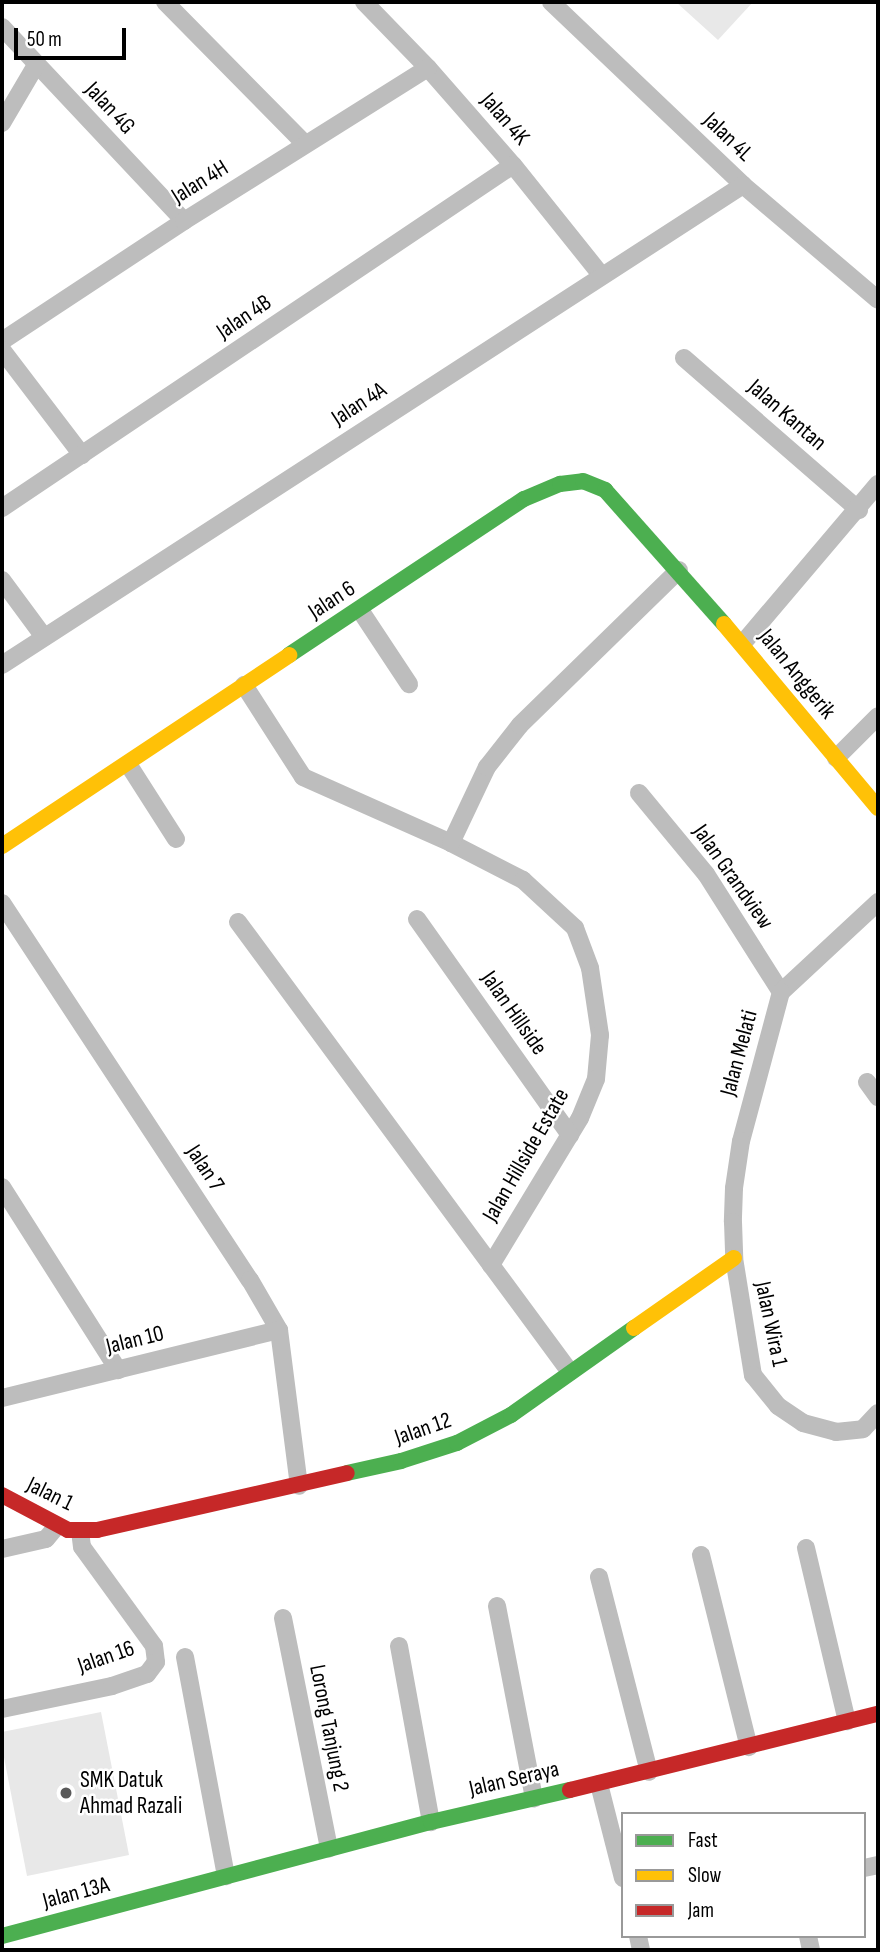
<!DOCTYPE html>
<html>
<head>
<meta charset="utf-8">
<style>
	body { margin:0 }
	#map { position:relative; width:880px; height:1952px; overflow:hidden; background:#fff; font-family:"Sofia Sans Condensed",sans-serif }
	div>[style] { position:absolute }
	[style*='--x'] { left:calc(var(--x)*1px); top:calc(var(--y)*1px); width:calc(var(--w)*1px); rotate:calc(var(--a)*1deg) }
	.green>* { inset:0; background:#e8e8e8 }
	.street>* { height:18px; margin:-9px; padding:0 9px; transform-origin:9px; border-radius:9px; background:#bdbdbd }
	.fast>* { height:16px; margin:-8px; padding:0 8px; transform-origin:8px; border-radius:8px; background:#4caf50 }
	.slow>* { height:16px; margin:-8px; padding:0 8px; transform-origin:8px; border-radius:8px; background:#ffc107 }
	.jam>* { height:16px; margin:-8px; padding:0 8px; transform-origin:8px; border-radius:8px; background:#c62828 }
	.dots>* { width:19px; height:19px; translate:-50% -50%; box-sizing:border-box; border:4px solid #fff; border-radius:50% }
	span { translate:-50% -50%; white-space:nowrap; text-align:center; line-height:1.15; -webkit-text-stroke:5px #fff; paint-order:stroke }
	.street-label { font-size:23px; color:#000 }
	.poi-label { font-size:23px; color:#000 }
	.left { translate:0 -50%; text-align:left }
	.frame { position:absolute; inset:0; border:4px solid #000; pointer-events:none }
	.legend { position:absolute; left:621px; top:1812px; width:245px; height:126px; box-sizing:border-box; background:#fff; border:2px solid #999; margin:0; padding:9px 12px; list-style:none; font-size:21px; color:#000 }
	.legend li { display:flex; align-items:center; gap:14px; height:35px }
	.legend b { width:35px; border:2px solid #999 }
	.scale { position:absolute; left:14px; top:28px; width:112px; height:32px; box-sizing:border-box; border:4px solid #000; border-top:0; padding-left:9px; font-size:21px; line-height:24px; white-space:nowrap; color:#000; -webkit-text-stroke:5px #fff; paint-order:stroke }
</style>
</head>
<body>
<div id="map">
	<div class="green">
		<div style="clip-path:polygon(676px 2px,753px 2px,718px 40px)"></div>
		<div style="clip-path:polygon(101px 1712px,129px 1855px,27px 1876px,2px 1747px,2px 1732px)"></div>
	</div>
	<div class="street">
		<div style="--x:165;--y:2;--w:199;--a:45.4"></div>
		<div style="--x:364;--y:2;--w:92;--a:45.9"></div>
		<div style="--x:428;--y:68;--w:129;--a:48.8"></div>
		<div style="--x:513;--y:165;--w:142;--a:51.3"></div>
		<div style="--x:551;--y:2;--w:265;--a:43.6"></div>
		<div style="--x:743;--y:185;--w:177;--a:40.4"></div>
		<div style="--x:2;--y:27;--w:266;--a:46.8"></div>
		<div style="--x:2;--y:123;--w:67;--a:-59.6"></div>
		<div style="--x:2;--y:341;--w:218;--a:-33.4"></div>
		<div style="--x:184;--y:221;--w:288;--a:-32.1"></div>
		<div style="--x:2;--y:350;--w:132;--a:52.7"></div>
		<div style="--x:684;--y:358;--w:232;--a:41"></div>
		<div style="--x:2;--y:508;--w:615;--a:-33.87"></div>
		<div style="--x:2;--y:580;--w:71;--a:53.6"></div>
		<div style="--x:360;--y:610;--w:89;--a:56.5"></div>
		<div style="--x:743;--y:643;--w:209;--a:-49.7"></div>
		<div style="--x:2;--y:665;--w:883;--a:-32.93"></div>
		<div style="--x:244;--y:685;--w:109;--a:57.3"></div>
		<div style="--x:303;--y:777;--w:162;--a:24"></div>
		<div style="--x:451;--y:843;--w:81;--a:27.2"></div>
		<div style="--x:523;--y:880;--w:71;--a:42.7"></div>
		<div style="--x:575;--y:928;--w:43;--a:69.4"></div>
		<div style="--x:590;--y:968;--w:68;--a:81.5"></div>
		<div style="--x:600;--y:1035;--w:44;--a:95.2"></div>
		<div style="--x:596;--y:1079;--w:42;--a:112.3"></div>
		<div style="--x:580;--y:1118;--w:172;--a:121.2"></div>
		<div style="--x:836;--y:758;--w:59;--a:-45"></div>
		<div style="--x:128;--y:764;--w:89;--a:57.4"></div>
		<div style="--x:639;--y:793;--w:105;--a:50.4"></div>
		<div style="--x:706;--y:874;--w:140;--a:57.6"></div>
		<div style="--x:451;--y:843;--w:84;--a:-64.7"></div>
		<div style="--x:487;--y:767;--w:53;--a:-51.8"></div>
		<div style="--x:520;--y:725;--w:222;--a:-44.3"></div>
		<div style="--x:878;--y:902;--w:132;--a:137.1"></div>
		<div style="--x:781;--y:992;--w:154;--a:105"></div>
		<div style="--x:741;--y:1141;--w:48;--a:98.5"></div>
		<div style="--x:734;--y:1188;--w:34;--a:92"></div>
		<div style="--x:733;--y:1222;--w:36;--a:88"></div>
		<div style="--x:734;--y:1258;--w:119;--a:80.8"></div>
		<div style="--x:753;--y:1375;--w:40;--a:51"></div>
		<div style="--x:778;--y:1406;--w:30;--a:34"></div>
		<div style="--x:803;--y:1423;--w:34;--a:15"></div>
		<div style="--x:836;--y:1432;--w:27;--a:-6"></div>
		<div style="--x:863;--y:1429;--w:22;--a:-47"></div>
		<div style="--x:2;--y:903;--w:451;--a:56.7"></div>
		<div style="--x:250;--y:1280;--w:58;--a:59.9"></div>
		<div style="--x:279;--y:1330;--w:157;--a:82.7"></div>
		<div style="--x:417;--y:919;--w:265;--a:54.7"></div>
		<div style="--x:238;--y:922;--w:559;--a:53.58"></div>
		<div style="--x:867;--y:1082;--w:19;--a:54"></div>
		<div style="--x:2;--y:1187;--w:217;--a:57.6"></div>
		<div style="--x:2;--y:1398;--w:285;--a:-13.8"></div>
		<div style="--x:806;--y:1548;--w:178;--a:76.7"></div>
		<div style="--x:2;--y:1549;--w:45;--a:-12.8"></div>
		<div style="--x:46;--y:1539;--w:17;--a:-50"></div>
		<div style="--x:701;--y:1555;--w:198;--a:76"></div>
		<div style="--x:599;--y:1577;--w:201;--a:75.6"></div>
		<div style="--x:497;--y:1606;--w:196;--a:79.1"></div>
		<div style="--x:283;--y:1618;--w:235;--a:78.7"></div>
		<div style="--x:399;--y:1646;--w:179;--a:79.7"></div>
		<div style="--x:185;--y:1657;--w:223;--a:79.4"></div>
		<div style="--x:2;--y:1709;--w:112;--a:-11.8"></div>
		<div style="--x:112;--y:1686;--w:37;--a:-19"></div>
		<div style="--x:147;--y:1674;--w:15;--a:-53"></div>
		<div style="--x:156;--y:1662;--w:16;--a:-97"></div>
		<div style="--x:154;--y:1646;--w:122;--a:-126"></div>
		<div style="--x:82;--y:1547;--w:16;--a:-97"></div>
		<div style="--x:599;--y:1784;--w:97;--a:75.7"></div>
		<div style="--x:864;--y:1868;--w:14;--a:-12"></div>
		<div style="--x:638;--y:1936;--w:14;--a:78"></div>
		<div style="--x:808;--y:1936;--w:14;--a:78"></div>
	</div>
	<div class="fast">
		<div style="--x:289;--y:655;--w:282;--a:-33.6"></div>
		<div style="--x:524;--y:499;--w:39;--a:-23"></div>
		<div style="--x:560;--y:484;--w:23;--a:-7"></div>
		<div style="--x:583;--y:481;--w:24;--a:22"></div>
		<div style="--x:605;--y:490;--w:179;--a:48.4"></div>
		<div style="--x:347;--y:1473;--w:55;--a:-12.5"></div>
		<div style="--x:401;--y:1461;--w:59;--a:-17.8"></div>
		<div style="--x:457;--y:1443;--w:61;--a:-27.4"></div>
		<div style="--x:511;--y:1415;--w:151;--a:-35.3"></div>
		<div style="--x:2;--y:1936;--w:444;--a:-14.9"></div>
		<div style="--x:431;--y:1822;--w:143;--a:-13"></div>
	</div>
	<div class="slow">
		<div style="--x:724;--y:624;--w:240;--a:50.1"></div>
		<div style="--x:2;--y:846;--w:345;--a:-33.6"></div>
		<div style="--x:634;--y:1328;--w:122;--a:-35"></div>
	</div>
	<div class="jam">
		<div style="--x:2;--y:1495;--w:75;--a:27.9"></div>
		<div style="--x:68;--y:1530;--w:29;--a:0"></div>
		<div style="--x:97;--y:1530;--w:256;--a:-12.8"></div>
		<div style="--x:570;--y:1790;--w:317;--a:-13.9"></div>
	</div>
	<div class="dots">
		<div style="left:66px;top:1793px;background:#595959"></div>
	</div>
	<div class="street-label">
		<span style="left:110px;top:108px;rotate:47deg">Jalan 4G</span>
		<span style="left:505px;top:119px;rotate:49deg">Jalan 4K</span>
		<span style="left:728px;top:137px;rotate:44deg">Jalan 4L</span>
		<span style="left:200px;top:182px;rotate:-32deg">Jalan 4H</span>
		<span style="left:244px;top:317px;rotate:-34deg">Jalan 4B</span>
		<span style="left:359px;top:404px;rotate:-33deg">Jalan 4A</span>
		<span style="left:787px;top:415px;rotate:41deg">Jalan Kantan</span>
		<span style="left:332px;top:600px;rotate:-33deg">Jalan 6</span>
		<span style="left:797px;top:674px;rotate:51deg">Jalan Anggerik</span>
		<span style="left:733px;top:877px;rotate:55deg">Jalan Grandview</span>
		<span style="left:514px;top:1013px;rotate:55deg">Jalan Hillside</span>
		<span style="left:739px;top:1053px;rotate:-75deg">Jalan Melati</span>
		<span style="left:526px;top:1155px;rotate:-60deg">Jalan Hillside Estate</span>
		<span style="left:205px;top:1168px;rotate:57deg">Jalan 7</span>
		<span style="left:771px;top:1324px;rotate:78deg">Jalan Wira 1</span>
		<span style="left:135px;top:1340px;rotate:-14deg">Jalan 10</span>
		<span style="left:423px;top:1429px;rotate:-19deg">Jalan 12</span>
		<span style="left:50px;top:1494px;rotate:26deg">Jalan 1</span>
		<span style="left:106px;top:1657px;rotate:-19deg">Jalan 16</span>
		<span style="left:329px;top:1728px;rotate:79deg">Lorong Tanjung 2</span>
		<span style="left:514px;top:1779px;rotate:-13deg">Jalan Seraya</span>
		<span style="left:76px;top:1893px;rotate:-15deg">Jalan 13A</span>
	</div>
	<div class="poi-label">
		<span class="left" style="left:80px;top:1793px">SMK Datuk<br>Ahmad Razali</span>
	</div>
	<div class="frame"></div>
	<ul class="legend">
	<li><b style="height:9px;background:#4caf50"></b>Fast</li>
	<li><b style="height:9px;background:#ffc107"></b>Slow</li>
	<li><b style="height:9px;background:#c62828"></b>Jam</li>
	</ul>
	<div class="scale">50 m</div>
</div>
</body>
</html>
